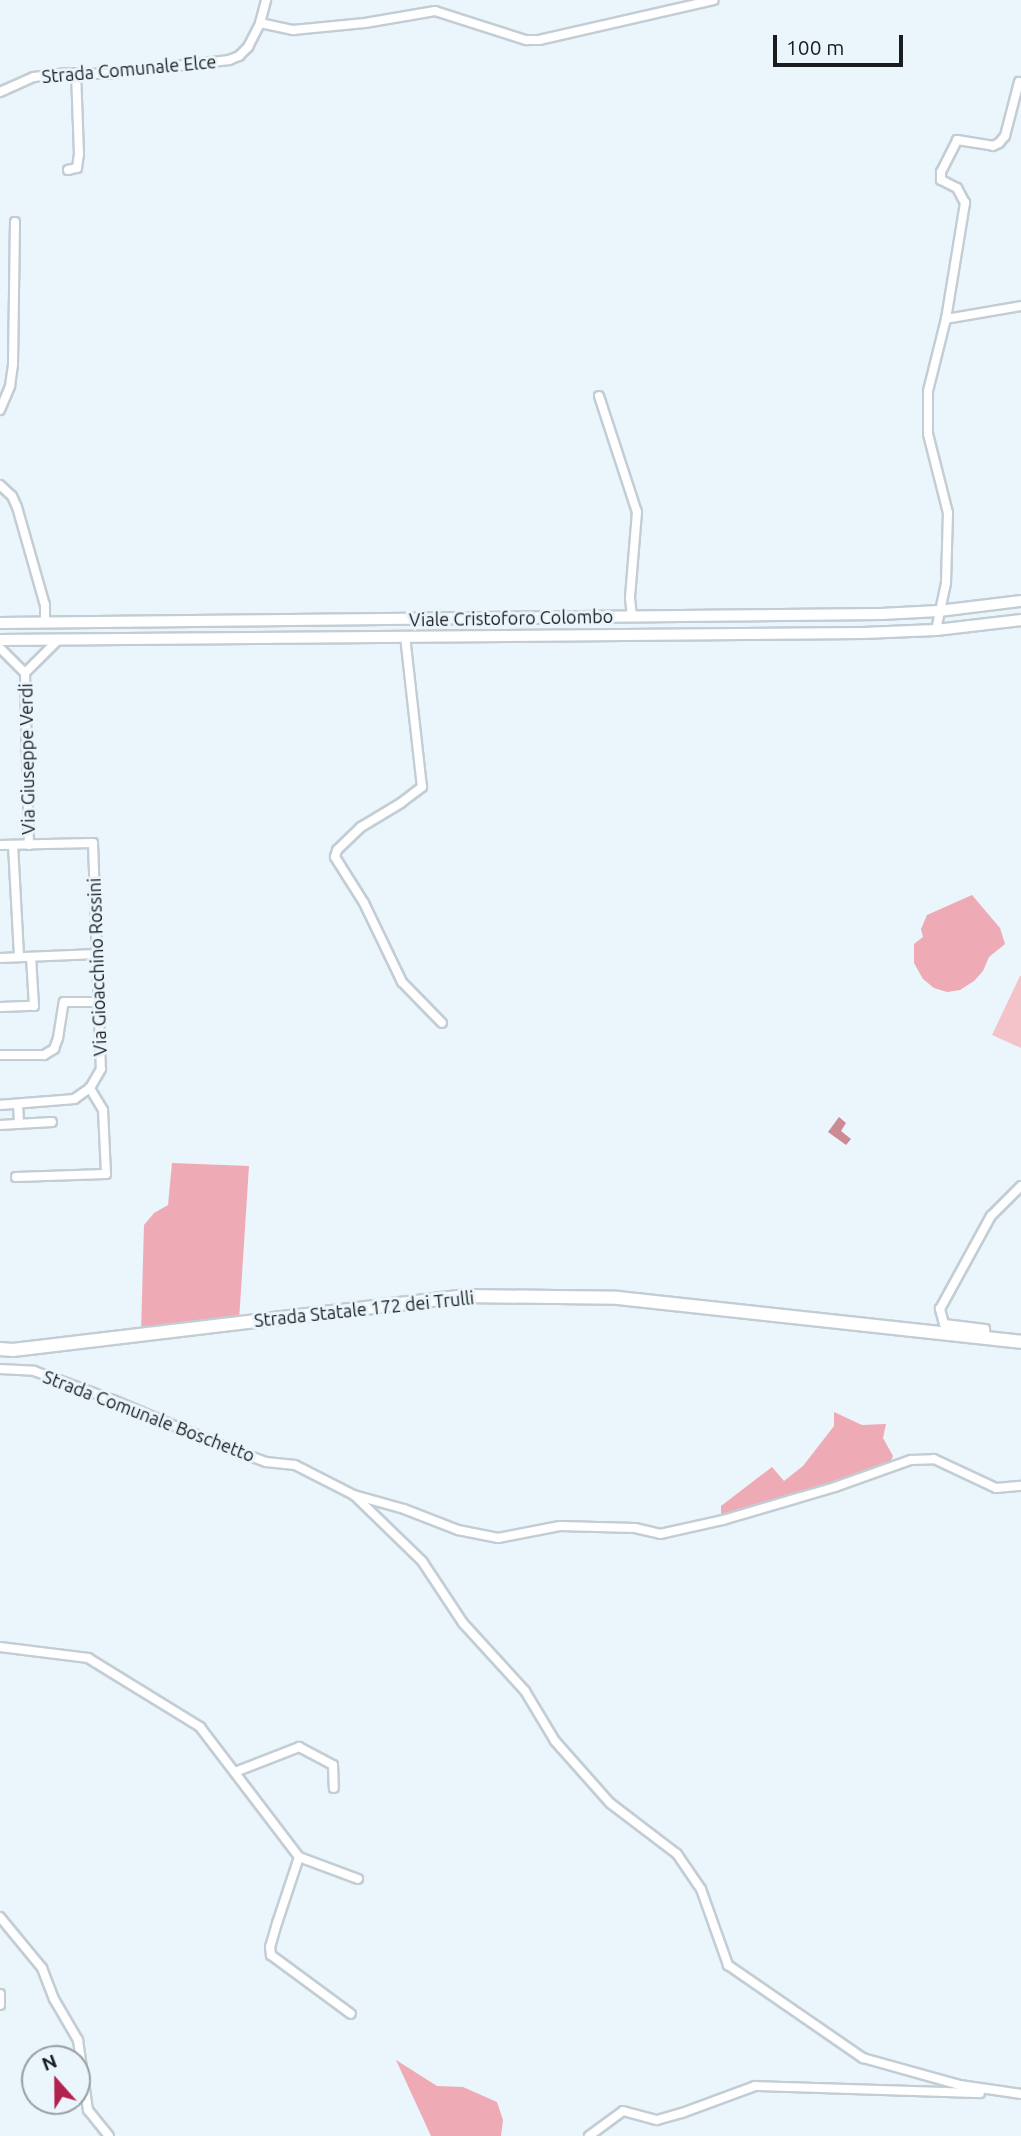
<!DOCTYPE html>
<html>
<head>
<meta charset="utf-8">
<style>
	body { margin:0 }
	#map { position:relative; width:1021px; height:2136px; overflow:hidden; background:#eaf5fc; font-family:Ubuntu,sans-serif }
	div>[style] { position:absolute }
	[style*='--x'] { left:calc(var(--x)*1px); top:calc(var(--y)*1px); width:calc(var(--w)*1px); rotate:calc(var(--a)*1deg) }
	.green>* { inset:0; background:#f4c3ca }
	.forest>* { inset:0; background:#eeabb5 }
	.water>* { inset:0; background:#cb8a94 }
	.roads { filter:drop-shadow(2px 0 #c3cdd4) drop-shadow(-2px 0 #c3cdd4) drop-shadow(0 2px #c3cdd4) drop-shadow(0 -2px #c3cdd4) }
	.minor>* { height:8px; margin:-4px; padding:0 4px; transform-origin:4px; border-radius:4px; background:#fff }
	.secondary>* { height:10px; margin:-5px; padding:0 5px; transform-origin:5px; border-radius:5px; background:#fff }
	.primary>* { height:12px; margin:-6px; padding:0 6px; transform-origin:6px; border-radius:6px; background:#fff }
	span { translate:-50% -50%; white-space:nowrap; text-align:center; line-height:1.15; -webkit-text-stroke:6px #eaf5fc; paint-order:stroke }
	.street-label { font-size:18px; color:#191d1f }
	.north { position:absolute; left:21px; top:2045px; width:70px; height:70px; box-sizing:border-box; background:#eaf5fc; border:2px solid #969fa4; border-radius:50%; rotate:339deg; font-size:19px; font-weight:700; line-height:28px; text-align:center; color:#191d1f }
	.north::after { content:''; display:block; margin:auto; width:24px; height:32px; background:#b2224e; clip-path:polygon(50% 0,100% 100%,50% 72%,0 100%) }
	.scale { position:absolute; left:773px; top:35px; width:130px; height:32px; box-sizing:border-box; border:4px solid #191d1f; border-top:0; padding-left:9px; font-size:21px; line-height:24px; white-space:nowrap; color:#191d1f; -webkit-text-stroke:5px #eaf5fc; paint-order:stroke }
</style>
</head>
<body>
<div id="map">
	<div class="green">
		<div style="clip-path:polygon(1020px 976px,1021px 976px,1021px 1048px,992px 1035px)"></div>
	</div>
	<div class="forest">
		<div style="clip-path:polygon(972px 895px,1000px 928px,1005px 944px,989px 957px,983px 971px,974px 981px,960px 990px,947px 992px,934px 988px,923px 979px,914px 963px,914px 944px,923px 937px,921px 929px,927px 915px)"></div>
		<div style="clip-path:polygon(172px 1163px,249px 1166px,239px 1321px,141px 1333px,144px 1225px,154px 1213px,168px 1205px)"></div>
		<div style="clip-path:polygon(834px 1412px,862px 1425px,886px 1424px,883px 1438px,893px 1456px,890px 1463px,721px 1518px,721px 1506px,772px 1467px,784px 1481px,803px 1466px,834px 1426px)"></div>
		<div style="clip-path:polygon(396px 2060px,437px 2086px,463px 2087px,497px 2102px,503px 2120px,501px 2136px,431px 2136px)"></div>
	</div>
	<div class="water">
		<div style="clip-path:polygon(839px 1117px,846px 1123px,841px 1131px,851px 1139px,846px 1145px,828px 1132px)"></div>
	</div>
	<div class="roads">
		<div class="minor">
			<div style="--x:260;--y:23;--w:34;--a:12"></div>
			<div style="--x:293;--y:30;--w:72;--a:-5.6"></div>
			<div style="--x:365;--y:23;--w:71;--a:-9.7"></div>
			<div style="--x:435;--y:11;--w:96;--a:17.7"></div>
			<div style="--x:526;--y:40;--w:13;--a:0"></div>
			<div style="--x:539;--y:40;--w:179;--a:-12.9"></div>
			<div style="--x:0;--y:92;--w:37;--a:-24"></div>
			<div style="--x:34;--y:77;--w:31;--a:-7"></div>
			<div style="--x:65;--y:73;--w:42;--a:1.4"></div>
			<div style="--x:107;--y:74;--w:123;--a:-6.5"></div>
			<div style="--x:229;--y:60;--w:11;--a:-22"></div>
			<div style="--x:239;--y:56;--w:13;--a:-45"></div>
			<div style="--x:248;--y:47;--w:27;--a:-63"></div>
			<div style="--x:260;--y:23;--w:24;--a:-75"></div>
			<div style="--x:68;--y:170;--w:9;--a:-13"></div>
			<div style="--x:77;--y:168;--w:14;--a:-82"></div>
			<div style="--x:79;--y:154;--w:81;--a:-92.1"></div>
			<div style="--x:946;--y:319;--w:76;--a:-9.8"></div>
			<div style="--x:599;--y:396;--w:122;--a:71.9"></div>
			<div style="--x:637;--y:512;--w:86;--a:94.7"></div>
			<div style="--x:630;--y:598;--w:19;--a:84"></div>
			<div style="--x:0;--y:410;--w:26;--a:-67"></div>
			<div style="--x:10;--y:386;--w:22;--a:-82"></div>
			<div style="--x:13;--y:364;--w:142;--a:-89.2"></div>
			<div style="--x:0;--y:485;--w:16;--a:43"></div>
			<div style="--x:12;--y:496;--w:12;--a:66"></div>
			<div style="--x:17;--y:507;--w:102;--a:74.1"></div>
			<div style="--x:45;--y:605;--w:18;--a:90"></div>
			<div style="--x:936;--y:630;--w:48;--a:-78"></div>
			<div style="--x:946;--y:583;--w:70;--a:-88.4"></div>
			<div style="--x:948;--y:513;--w:81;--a:-104.2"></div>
			<div style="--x:928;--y:434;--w:43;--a:-90"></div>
			<div style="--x:928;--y:391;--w:74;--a:-76"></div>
			<div style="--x:946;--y:319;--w:118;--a:-80.7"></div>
			<div style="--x:965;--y:203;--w:17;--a:-118"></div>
			<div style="--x:957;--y:188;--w:18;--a:-153"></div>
			<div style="--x:941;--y:180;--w:8;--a:-90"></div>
			<div style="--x:941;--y:172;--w:36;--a:-63"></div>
			<div style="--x:957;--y:140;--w:36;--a:9"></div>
			<div style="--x:993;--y:146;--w:7;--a:-27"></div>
			<div style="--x:999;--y:143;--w:9;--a:-49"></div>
			<div style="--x:1005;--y:136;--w:56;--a:-75.5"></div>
			<div style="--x:405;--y:636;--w:152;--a:83.6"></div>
			<div style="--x:422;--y:787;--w:26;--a:143"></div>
			<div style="--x:401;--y:803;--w:47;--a:149"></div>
			<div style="--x:361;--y:827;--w:33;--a:136"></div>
			<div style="--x:337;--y:850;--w:7;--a:106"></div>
			<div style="--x:335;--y:857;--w:54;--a:57.8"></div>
			<div style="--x:364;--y:903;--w:88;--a:64.3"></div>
			<div style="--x:402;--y:982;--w:57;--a:45.7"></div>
			<div style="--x:0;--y:648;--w:35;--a:45"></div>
			<div style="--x:25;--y:673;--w:48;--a:-45"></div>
			<div style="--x:25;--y:673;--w:172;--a:88.7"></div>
			<div style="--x:0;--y:845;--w:93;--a:-1.2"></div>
			<div style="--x:93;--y:843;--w:226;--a:88"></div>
			<div style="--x:101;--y:1069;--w:22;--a:120"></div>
			<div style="--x:90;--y:1088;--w:19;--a:145"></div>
			<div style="--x:74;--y:1099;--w:74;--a:175.4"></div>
			<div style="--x:13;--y:845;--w:112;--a:86.9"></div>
			<div style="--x:0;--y:958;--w:97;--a:-2.4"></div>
			<div style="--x:0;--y:1007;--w:34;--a:-2"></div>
			<div style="--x:34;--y:1006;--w:49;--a:-93.5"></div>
			<div style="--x:0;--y:1055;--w:44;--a:0"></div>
			<div style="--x:44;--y:1055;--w:12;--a:-31"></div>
			<div style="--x:54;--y:1049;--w:12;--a:-70"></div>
			<div style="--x:58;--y:1038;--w:36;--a:-81"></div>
			<div style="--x:64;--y:1002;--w:35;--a:0"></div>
			<div style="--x:18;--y:1104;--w:20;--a:87"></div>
			<div style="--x:0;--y:1125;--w:52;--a:-3.3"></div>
			<div style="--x:16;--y:1177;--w:90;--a:-1.9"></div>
			<div style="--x:106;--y:1174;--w:64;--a:-92.7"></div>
			<div style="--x:103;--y:1110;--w:26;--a:-121"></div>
			<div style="--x:986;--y:1339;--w:10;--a:-96"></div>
			<div style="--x:985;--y:1329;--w:41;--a:-173"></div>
			<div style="--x:944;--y:1324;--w:16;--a:-105"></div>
			<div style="--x:940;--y:1309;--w:106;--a:-61.3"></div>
			<div style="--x:991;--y:1216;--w:42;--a:-45"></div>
			<div style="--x:0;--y:1369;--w:34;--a:3"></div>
			<div style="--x:34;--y:1371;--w:84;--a:20.2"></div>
			<div style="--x:113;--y:1400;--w:116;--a:22.8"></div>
			<div style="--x:220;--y:1445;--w:49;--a:20.3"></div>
			<div style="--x:266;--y:1462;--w:29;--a:6"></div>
			<div style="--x:295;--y:1465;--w:66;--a:27"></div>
			<div style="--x:354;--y:1495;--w:52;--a:15.6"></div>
			<div style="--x:404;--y:1509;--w:58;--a:21.3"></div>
			<div style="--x:458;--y:1530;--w:41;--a:11.3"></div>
			<div style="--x:498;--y:1538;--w:63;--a:-11"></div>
			<div style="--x:560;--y:1526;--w:75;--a:1.5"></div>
			<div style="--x:635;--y:1528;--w:26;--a:13"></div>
			<div style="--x:660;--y:1534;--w:65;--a:-12.5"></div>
			<div style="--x:723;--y:1520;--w:117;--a:-16.4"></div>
			<div style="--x:835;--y:1487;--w:81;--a:-19.6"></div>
			<div style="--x:911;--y:1460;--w:23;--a:-2"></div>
			<div style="--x:934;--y:1459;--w:68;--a:25.1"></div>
			<div style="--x:996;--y:1488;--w:25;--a:-5"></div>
			<div style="--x:356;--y:1497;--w:92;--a:44.1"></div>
			<div style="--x:422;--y:1561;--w:74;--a:56.5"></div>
			<div style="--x:463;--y:1623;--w:92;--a:47.6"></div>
			<div style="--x:525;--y:1691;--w:58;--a:59"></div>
			<div style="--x:555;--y:1741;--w:83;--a:48.4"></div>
			<div style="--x:610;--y:1803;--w:84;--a:37.3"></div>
			<div style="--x:677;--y:1854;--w:42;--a:55.6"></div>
			<div style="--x:701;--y:1889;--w:81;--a:70.4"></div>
			<div style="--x:728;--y:1965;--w:164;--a:34.6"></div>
			<div style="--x:863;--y:2058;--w:101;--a:15.6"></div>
			<div style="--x:960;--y:2085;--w:62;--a:8.4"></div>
			<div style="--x:0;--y:1647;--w:89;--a:7.1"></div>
			<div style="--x:88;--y:1658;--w:132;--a:31.6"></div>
			<div style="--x:200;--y:1727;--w:163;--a:52.7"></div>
			<div style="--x:299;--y:1857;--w:70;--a:108.4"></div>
			<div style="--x:277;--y:1923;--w:25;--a:106"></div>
			<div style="--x:270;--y:1947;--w:8;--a:83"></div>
			<div style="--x:271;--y:1955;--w:99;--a:36.4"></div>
			<div style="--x:235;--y:1772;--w:69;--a:-21.3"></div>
			<div style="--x:299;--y:1747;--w:38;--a:28"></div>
			<div style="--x:333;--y:1765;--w:23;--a:88"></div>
			<div style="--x:299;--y:1857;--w:63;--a:20.4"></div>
			<div style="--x:0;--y:1917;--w:66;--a:50.5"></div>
			<div style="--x:42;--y:1968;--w:33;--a:69"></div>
			<div style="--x:54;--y:1999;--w:48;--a:59.7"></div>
			<div style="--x:78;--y:2040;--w:71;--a:81.9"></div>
			<div style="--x:88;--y:2110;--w:33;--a:51"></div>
			<div style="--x:0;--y:1994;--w:11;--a:90"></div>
			<div style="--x:589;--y:2136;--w:42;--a:-36.3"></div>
			<div style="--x:623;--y:2111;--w:35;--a:15"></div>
			<div style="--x:657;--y:2120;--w:26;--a:-16"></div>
			<div style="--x:682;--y:2113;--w:78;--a:-20.3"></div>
			<div style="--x:755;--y:2086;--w:225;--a:1.8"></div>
		</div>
		<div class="secondary">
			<div style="--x:0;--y:623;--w:881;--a:-0.59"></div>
			<div style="--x:881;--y:614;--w:58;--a:-3"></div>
			<div style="--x:939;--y:611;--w:83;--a:-7"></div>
			<div style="--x:0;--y:640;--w:863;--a:-0.46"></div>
			<div style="--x:863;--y:633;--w:73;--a:-2.4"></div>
			<div style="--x:936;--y:630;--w:86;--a:-6.7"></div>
		</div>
		<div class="primary">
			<div style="--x:0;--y:1349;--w:13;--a:4"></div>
			<div style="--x:13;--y:1350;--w:455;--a:-6.8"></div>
			<div style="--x:465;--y:1296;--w:153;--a:0.7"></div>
			<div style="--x:618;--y:1298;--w:405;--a:6.2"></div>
		</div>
	</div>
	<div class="street-label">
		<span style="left:129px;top:69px;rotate:-5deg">Strada Comunale Elce</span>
		<span style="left:511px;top:618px;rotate:-1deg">Viale Cristoforo Colombo</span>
		<span style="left:27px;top:759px;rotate:-91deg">Via Giuseppe Verdi</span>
		<span style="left:97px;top:967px;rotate:-92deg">Via Gioacchino Rossini</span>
		<span style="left:364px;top:1309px;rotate:-6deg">Strada Statale 172 dei Trulli</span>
		<span style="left:149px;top:1416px;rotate:21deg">Strada Comunale Boschetto</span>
	</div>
	<div class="north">N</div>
	<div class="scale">100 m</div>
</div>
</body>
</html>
